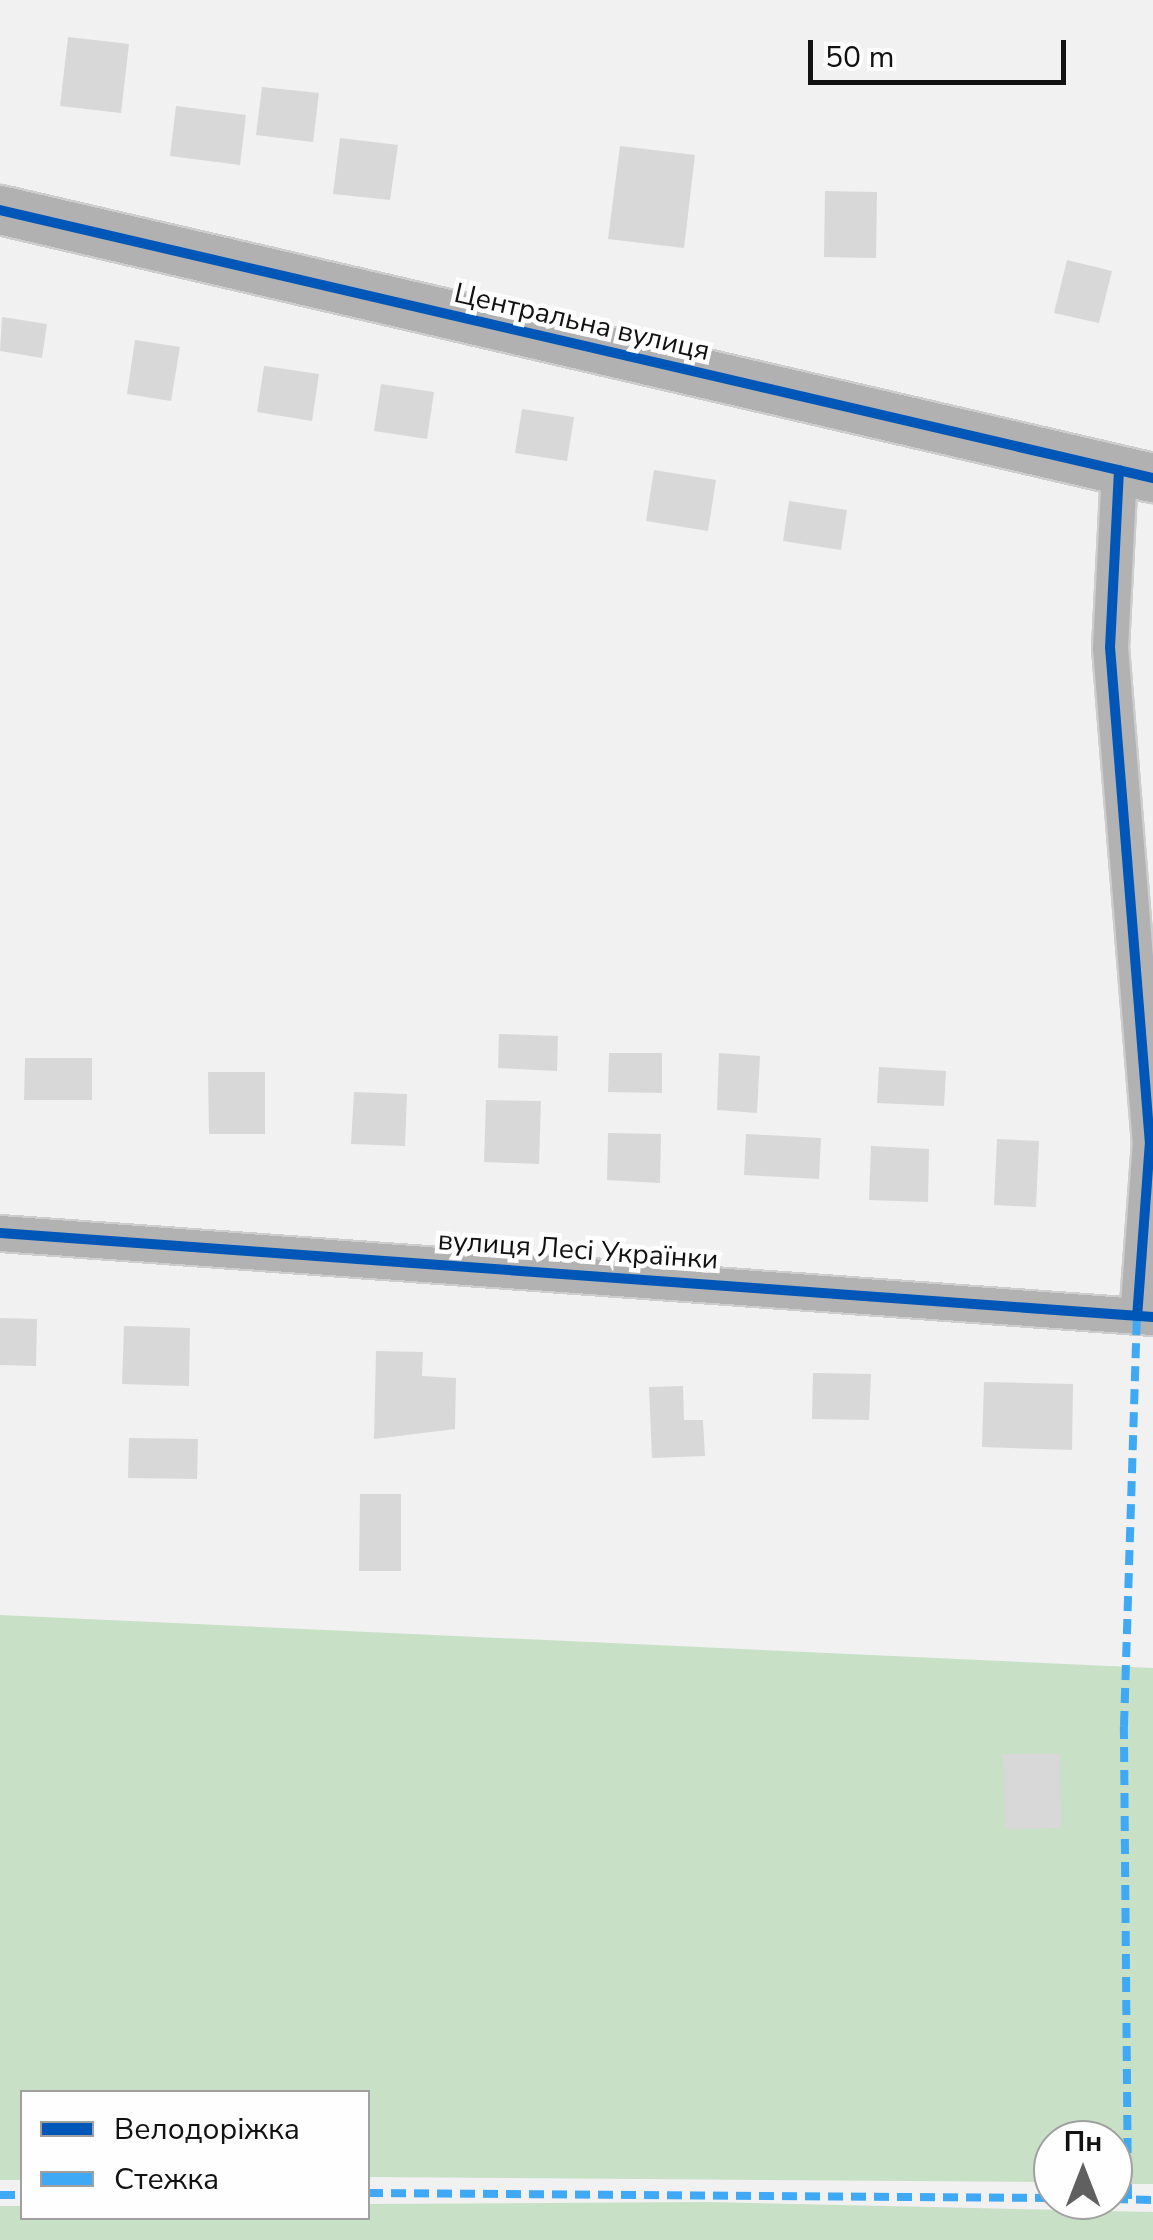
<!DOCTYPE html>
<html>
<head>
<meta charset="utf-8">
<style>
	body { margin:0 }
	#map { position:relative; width:1153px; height:2240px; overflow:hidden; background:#f1f1f2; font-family:"Nunito Sans",sans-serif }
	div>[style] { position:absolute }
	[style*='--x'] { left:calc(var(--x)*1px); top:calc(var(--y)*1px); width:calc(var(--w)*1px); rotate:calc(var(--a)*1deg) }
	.green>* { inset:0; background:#c8e0c6 }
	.building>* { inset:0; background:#d8d8d9 }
	.roads { filter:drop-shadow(2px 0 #cdcdce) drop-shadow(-2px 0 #cdcdce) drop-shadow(0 2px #cdcdce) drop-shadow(0 -2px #cdcdce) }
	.street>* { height:35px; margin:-17.5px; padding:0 17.5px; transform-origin:17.5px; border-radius:17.5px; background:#b3b2b2 }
	.secondary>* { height:48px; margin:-24px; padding:0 24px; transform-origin:24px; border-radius:24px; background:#b2b1b1 }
	.quiet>* { height:8px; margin-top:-4px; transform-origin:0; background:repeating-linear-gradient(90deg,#3fa9f5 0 15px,transparent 0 23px) }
	.cycleway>* { height:10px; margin:-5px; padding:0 5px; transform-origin:5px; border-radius:5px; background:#0057b8 }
	span { translate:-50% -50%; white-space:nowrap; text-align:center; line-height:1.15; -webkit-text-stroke:9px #fefeff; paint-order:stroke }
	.street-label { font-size:28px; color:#121213 }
	.legend { position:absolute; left:20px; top:2090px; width:350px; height:130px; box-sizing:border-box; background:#fefeff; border:2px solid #a0a0a1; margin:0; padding:12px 18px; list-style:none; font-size:30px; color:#121213 }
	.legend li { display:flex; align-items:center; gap:20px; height:50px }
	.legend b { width:50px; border:2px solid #a0a0a1 }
	.north { position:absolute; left:1033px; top:2120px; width:100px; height:100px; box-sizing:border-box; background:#fefeff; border:2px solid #a0a0a1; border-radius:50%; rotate:0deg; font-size:28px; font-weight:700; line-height:40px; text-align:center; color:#121213 }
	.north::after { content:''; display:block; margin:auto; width:35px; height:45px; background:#606061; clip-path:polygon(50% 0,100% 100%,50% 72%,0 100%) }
	.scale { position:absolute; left:808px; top:40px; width:258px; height:45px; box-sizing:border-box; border:5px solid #121213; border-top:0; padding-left:12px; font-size:30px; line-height:35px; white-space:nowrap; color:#121213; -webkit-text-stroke:8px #fefeff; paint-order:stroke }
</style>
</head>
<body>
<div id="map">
	<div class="green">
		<div style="clip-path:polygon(0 1615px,1153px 1668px,1153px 2184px,1113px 2184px,1113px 2140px,1053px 2140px,1053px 2182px,368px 2177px,368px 2092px,22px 2092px,22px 2180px,0 2180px)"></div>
		<div style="clip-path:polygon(708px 2202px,1153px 2212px,1153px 2240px,0 2240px,0 2206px,22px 2206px,22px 2218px,368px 2218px,368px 2204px)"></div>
	</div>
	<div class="building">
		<div style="clip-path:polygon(68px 37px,129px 44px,121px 113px,60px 106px)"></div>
		<div style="clip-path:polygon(262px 87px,319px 93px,313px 142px,256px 135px)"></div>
		<div style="clip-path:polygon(176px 106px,246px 115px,240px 165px,170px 156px)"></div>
		<div style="clip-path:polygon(340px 138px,398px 145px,390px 200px,333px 194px)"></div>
		<div style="clip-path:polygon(620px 146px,695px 155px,684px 248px,608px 239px)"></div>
		<div style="clip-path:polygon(825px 191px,877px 192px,876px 258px,824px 257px)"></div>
		<div style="clip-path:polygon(1067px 260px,1112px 271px,1099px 323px,1054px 313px)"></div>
		<div style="clip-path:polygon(2px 317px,47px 324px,42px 358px,0 351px)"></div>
		<div style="clip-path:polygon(135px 340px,180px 347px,171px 401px,127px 394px)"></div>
		<div style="clip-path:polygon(264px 366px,319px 374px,312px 421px,257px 412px)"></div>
		<div style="clip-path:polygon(381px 384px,434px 392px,427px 439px,374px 431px)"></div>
		<div style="clip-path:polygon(522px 409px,574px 417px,567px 461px,515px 453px)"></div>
		<div style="clip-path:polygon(654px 470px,716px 480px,708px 531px,646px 521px)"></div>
		<div style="clip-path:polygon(789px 501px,847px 510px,841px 550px,783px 541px)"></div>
		<div style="clip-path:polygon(499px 1034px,558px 1036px,557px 1071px,498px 1068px)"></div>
		<div style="clip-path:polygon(609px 1053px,662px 1053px,662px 1093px,608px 1092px)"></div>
		<div style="clip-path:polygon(719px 1053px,760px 1056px,757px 1113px,717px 1110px)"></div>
		<div style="clip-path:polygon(25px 1058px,92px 1058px,92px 1100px,24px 1100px)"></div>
		<div style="clip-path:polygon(879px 1067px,946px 1071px,944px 1106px,877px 1103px)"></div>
		<div style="clip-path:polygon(208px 1072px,265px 1072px,265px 1134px,209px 1134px)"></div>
		<div style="clip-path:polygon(354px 1092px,407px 1094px,405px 1146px,351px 1144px)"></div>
		<div style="clip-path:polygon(486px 1100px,541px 1101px,539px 1164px,484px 1162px)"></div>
		<div style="clip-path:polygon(608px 1133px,661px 1134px,660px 1183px,607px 1180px)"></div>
		<div style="clip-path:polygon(746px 1134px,821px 1138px,819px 1179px,744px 1175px)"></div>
		<div style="clip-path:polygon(997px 1139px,1039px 1141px,1036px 1207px,994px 1205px)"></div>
		<div style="clip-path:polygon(871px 1146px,929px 1149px,928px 1202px,869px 1200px)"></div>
		<div style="clip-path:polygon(0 1318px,37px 1319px,36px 1366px,0 1365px)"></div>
		<div style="clip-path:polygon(124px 1326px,190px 1328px,189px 1386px,122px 1384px)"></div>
		<div style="clip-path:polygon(376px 1351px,423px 1352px,422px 1376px,456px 1378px,455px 1429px,374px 1439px)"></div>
		<div style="clip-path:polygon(813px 1373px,871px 1374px,869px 1420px,812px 1419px)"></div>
		<div style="clip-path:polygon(984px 1382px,1073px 1384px,1072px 1450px,982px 1447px)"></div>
		<div style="clip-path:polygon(683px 1386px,684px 1420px,703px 1420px,705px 1456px,652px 1458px,649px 1387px)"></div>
		<div style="clip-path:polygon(129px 1438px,198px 1439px,197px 1479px,128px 1478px)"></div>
		<div style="clip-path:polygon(360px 1494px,401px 1494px,401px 1571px,359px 1571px)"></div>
		<div style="clip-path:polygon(1003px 1754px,1060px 1754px,1061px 1828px,1005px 1829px)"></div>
	</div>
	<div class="roads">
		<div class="street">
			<div style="--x:1119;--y:470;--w:177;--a:92.9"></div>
			<div style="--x:1110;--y:647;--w:496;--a:85.4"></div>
			<div style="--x:1150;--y:1141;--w:175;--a:94.2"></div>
			<div style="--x:0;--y:1233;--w:1156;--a:4.17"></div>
		</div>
		<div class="secondary">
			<div style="--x:0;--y:210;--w:1184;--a:13.09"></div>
		</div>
	</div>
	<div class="quiet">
		<div style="--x:368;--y:2193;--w:685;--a:0.42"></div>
		<div style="--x:0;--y:2195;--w:22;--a:0"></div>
		<div style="--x:1113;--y:2199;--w:40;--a:1.4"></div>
		<div style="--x:1128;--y:2199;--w:473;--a:-90.5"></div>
		<div style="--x:1124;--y:1726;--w:410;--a:-88.2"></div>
	</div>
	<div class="cycleway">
		<div style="--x:0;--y:210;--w:1184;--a:13.09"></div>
		<div style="--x:1119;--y:470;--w:177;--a:92.9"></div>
		<div style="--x:1110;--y:647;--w:496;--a:85.4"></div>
		<div style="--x:1150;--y:1141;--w:175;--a:94.2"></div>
		<div style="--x:0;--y:1233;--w:1156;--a:4.17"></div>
	</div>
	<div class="street-label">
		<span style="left:582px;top:322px;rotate:13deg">Центральна вулиця</span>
		<span style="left:578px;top:1250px;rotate:4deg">вулиця Лесі Українки</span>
	</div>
	<ul class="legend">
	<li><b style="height:12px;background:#0057b8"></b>Велодоріжка</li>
	<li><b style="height:12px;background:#3fa9f5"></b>Стежка</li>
	</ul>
	<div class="north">Пн</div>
	<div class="scale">50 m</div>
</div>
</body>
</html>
